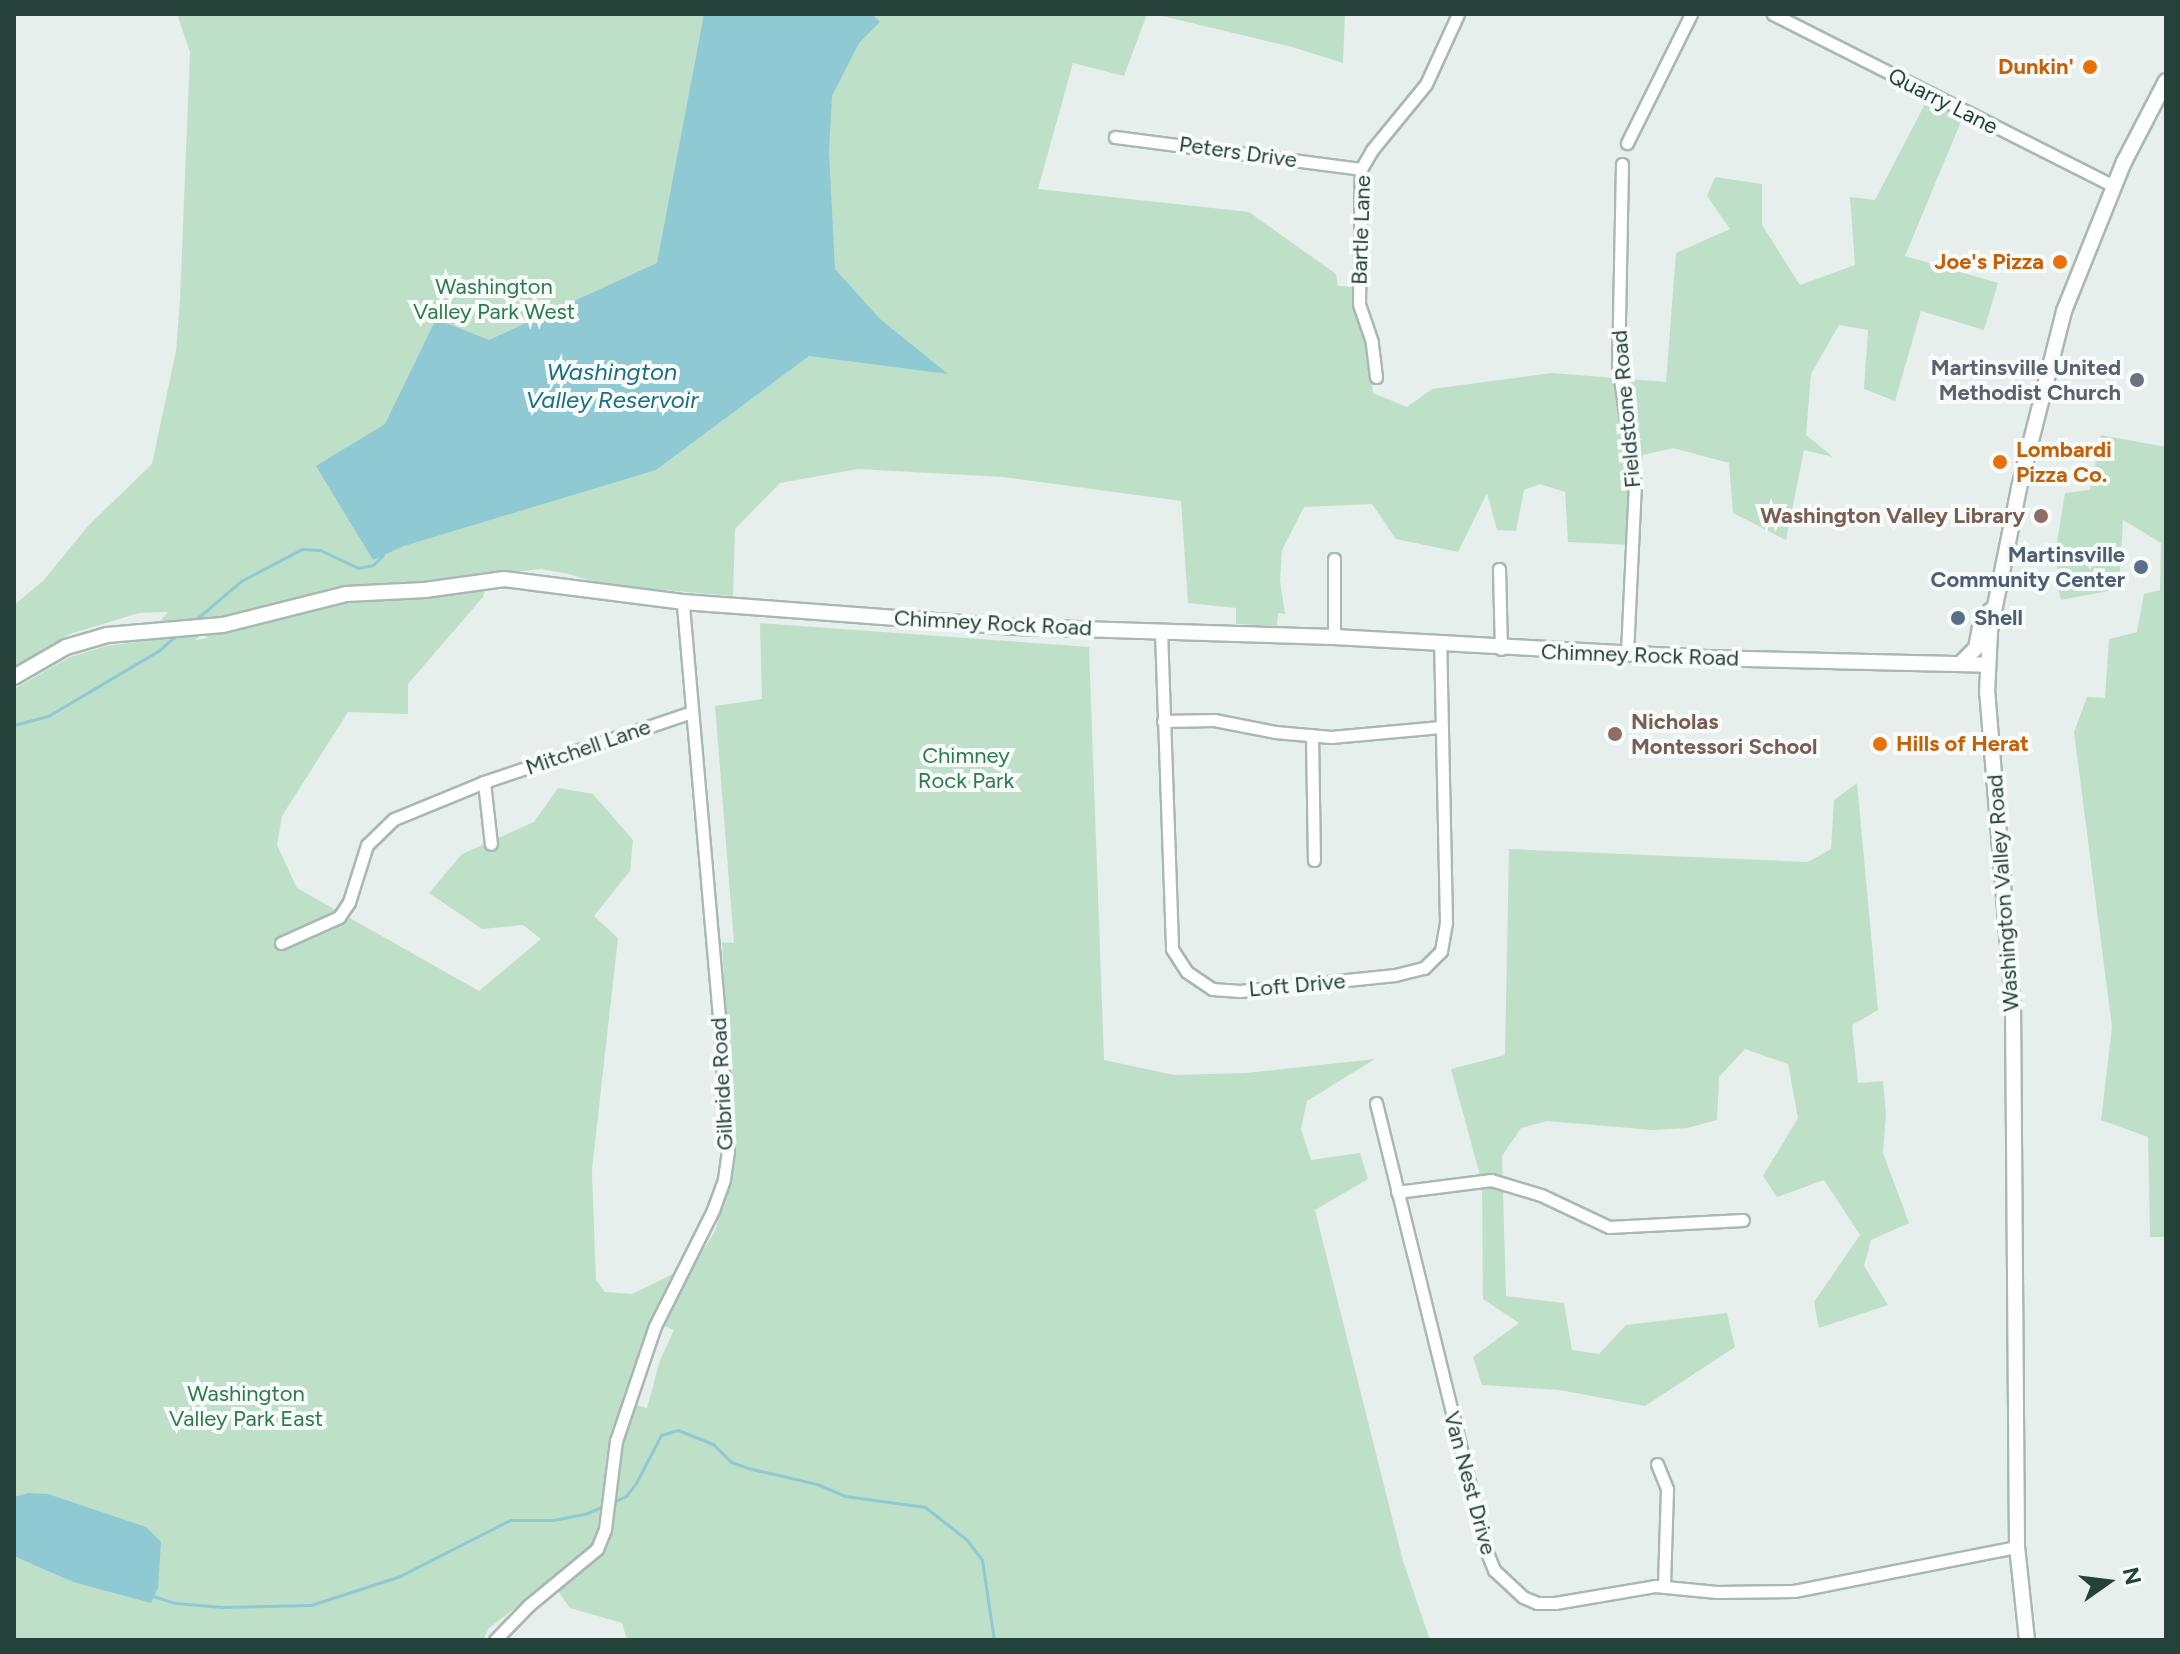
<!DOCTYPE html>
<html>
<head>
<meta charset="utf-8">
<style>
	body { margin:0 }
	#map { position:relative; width:2180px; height:1654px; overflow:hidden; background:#e6efeb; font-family:Figtree,sans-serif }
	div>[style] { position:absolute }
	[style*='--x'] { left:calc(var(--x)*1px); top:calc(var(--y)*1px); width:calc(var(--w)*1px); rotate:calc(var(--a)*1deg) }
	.green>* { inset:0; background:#bfe0c8 }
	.water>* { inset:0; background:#8ec9d4 }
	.stream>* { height:3px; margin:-1.5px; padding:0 1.5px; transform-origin:1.5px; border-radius:1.5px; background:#8ec9d4 }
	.roads { filter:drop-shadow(2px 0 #a8b8b2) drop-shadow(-2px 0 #a8b8b2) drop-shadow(0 2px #a8b8b2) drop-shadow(0 -2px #a8b8b2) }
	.minor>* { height:11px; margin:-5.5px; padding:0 5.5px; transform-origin:5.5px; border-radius:5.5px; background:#fff }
	.tertiary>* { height:14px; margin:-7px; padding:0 7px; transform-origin:7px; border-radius:7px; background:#fff }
	.dots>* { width:22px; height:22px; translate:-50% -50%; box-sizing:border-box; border:4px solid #f7fbf9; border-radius:50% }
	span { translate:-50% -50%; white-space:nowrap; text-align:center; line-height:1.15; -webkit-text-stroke:8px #f7fbf9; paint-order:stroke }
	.food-label { font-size:22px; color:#c56008; font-weight:700 }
	.right { translate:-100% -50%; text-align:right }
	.left { translate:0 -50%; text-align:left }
	.street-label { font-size:22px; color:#24423a }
	.park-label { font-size:22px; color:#2d7a4b }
	.worship-label { font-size:22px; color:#5b616d; font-weight:700 }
	.education-label { font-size:22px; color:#785e54; font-weight:700 }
	.service-label { font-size:22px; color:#4e5e75; font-weight:700 }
	.water-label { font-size:24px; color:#1c6f80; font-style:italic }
	.frame { position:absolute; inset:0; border:16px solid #24423a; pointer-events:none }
	.north { position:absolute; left:2068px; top:1542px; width:80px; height:80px; -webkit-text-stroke:6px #f7fbf9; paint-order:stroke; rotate:76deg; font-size:22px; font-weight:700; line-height:32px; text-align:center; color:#24423a }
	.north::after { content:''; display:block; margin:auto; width:28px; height:36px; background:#24423a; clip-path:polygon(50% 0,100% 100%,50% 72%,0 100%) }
</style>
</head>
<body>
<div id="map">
	<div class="green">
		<div style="clip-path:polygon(evenodd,177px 14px,1147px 14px,1124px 76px,1073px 63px,1038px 189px,1249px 212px,1336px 274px,1338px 286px,1355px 287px,1367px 337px,1373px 393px,1407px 407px,1432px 389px,1552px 373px,1666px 382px,1676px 253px,1730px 229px,1707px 196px,1715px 177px,1762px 184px,1762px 225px,1800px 285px,1855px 265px,1850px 197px,1875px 200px,1926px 102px,1962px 119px,1905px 256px,1998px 283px,1984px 330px,1921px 311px,1895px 401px,1864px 389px,1868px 330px,1839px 325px,1811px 374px,1806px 435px,1833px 457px,1804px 450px,1786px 540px,1733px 513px,1729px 463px,1673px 448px,1643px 455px,1630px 545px,1568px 542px,1565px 492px,1540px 484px,1524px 490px,1516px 531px,1497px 530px,1487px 493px,1458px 552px,1396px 539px,1372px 504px,1304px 507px,1282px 550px,1280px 581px,1285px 614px,1278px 613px,1277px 626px,1236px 624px,1236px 608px,1188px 603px,1181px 501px,1003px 477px,858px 469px,780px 483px,735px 529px,733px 596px,604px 585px,569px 574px,541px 569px,489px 575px,483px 597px,408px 684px,408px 714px,348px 712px,282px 816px,277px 845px,297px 888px,479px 991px,541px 939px,523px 925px,482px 929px,429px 893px,462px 854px,534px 822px,558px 788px,593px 794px,633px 840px,630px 871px,594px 916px,618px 938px,592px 1170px,596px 1280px,605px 1292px,632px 1294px,675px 1273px,685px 1280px,715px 1231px,730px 1181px,732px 1132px,722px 942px,734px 943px,715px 706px,762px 699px,760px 623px,1089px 647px,1104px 1060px,1174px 1075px,1246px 1073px,1375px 1059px,1307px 1101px,1301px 1129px,1311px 1160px,1360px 1153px,1368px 1179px,1315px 1210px,1403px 1561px,1430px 1640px,627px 1640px,622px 1623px,570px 1608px,551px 1581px,489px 1628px,483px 1640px,14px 1640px,14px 689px,70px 657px,106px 646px,172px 637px,201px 634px,195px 640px,208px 638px,189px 621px,160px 621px,168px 612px,139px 613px,70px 634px,14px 667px,14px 605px,43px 581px,88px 526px,152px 464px,176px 351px,180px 300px,190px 52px,177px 14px,662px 1325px,674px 1330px,660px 1360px,647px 1408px,633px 1404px,662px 1325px)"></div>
		<div style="clip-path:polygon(1154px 14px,1345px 14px,1343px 63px,1292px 47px)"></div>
		<div style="clip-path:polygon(2101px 435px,2166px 447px,2166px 1237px,2150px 1237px,2148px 1137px,2101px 1120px,2112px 1027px,2074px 732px,2087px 697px,2105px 698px,2109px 639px,2137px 632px,2144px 594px,2160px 590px,2161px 543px,2123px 520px,2119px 589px,2061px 600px,2057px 583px,2057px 542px,2065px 493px,2090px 490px)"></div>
		<div style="clip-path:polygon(1857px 783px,1878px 1010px,1852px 1025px,1858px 1083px,1883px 1081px,1886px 1114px,1883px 1153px,1909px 1223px,1871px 1240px,1864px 1266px,1888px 1305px,1819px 1328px,1814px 1302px,1860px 1235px,1824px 1180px,1777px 1197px,1763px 1176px,1798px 1118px,1788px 1064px,1745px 1049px,1719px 1077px,1717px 1120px,1687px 1128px,1653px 1130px,1547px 1121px,1521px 1128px,1502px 1156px,1506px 1296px,1564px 1303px,1572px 1350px,1599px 1354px,1626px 1325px,1727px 1313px,1735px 1347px,1645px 1406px,1560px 1390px,1482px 1385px,1473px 1357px,1519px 1323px,1483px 1299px,1482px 1183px,1451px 1069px,1505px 1055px,1509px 849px,1808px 862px,1831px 849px,1834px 800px)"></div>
	</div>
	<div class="water">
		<div style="clip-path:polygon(704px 14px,872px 14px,880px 22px,859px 43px,832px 96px,829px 152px,835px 269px,880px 319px,948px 374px,809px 356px,656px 470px,404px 546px,373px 560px,316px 466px,385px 424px,436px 319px,489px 340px,657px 263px)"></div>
		<div style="clip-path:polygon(28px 1493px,48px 1494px,146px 1527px,161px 1542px,158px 1588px,151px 1603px,73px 1582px,14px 1556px,14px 1497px)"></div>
	</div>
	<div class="stream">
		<div style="--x:194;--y:621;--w:62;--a:-40.4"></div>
		<div style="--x:241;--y:581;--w:69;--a:-27.7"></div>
		<div style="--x:302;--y:549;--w:18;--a:3"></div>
		<div style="--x:320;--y:550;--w:42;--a:25.3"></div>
		<div style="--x:358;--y:568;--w:15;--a:-11"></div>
		<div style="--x:373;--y:565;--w:14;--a:-45"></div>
		<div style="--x:14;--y:725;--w:35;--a:-15"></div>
		<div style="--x:48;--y:716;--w:128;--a:-30.6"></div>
		<div style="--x:158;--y:651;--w:23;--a:-40"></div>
		<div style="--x:611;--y:1503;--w:17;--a:-25"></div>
		<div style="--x:626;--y:1496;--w:16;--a:-52"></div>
		<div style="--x:636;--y:1483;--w:54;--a:-62.5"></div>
		<div style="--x:661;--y:1435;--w:18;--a:-16"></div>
		<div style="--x:678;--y:1430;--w:38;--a:22"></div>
		<div style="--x:713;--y:1444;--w:25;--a:45"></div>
		<div style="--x:731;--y:1462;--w:18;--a:19"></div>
		<div style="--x:748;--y:1468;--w:71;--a:13.1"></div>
		<div style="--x:817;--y:1484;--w:30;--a:23"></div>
		<div style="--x:845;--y:1496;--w:81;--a:7.8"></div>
		<div style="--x:925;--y:1507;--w:53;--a:38.2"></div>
		<div style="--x:967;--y:1540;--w:25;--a:53"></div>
		<div style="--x:982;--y:1560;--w:81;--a:81.5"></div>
		<div style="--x:153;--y:1596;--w:23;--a:18"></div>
		<div style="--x:175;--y:1603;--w:47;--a:4.9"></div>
		<div style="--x:222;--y:1607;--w:89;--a:-1.3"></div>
		<div style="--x:311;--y:1605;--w:94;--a:-18"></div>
		<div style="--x:400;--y:1576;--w:123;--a:-27"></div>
		<div style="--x:510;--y:1520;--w:43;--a:0"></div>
		<div style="--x:553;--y:1520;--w:33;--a:-11"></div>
		<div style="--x:585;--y:1514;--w:21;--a:-23"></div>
	</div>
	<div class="roads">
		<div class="minor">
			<div style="--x:1773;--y:14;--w:382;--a:26.8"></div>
			<div style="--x:1115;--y:137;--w:248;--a:7.4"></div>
			<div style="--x:1627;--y:143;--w:144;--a:-63.6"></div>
			<div style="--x:1622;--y:164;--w:200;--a:91.1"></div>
			<div style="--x:1618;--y:364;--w:120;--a:81.9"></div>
			<div style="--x:1635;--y:483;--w:172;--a:92.7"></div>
			<div style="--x:1376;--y:377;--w:35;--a:-97"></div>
			<div style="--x:1372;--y:342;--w:40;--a:-108.9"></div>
			<div style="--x:1359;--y:304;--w:135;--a:-89.2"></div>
			<div style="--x:1361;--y:169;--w:22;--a:-60"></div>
			<div style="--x:1372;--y:150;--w:85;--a:-50.7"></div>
			<div style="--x:1426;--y:84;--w:77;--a:-65.4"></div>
			<div style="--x:1499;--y:569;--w:80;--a:88.6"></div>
			<div style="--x:1161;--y:631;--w:318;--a:88"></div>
			<div style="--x:1172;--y:949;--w:27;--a:57"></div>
			<div style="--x:1187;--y:972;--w:30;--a:34"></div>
			<div style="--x:1212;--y:989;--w:28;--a:4"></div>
			<div style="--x:1240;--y:991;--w:156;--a:-5.9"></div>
			<div style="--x:1395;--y:975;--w:30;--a:-14"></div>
			<div style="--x:1424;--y:968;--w:24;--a:-45"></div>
			<div style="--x:1441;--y:951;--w:29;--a:-80"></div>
			<div style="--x:1446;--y:922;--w:278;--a:-91.2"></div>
			<div style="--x:1334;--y:637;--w:78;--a:-90"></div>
			<div style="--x:1163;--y:721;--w:51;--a:-1.1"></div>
			<div style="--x:1214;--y:720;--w:62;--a:11.1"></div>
			<div style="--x:1275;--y:732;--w:56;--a:5.1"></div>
			<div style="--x:1331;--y:737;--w:110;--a:-5.2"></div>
			<div style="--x:1312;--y:735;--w:125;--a:89.1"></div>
			<div style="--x:484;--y:782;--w:62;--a:83.6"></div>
			<div style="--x:281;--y:943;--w:64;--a:-24.1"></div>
			<div style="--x:339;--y:917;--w:18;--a:-56"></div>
			<div style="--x:349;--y:902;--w:60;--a:-72.5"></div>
			<div style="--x:367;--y:845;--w:37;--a:-44"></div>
			<div style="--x:394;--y:819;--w:97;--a:-22.3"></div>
			<div style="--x:484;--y:782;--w:219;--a:-18.6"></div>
			<div style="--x:1376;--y:1103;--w:460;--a:76.2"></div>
			<div style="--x:1486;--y:1550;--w:22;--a:68"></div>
			<div style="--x:1494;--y:1570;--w:40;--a:43"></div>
			<div style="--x:1523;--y:1597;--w:15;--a:23"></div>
			<div style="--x:1537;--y:1603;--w:18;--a:0"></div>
			<div style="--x:1555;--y:1603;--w:101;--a:-9.6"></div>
			<div style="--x:1655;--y:1586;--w:62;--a:5.5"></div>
			<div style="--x:1717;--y:1592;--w:77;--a:-0.7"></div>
			<div style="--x:1794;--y:1591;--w:227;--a:-11.2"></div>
			<div style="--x:1397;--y:1192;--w:95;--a:-7.3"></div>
			<div style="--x:1491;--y:1180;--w:52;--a:16.7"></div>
			<div style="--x:1541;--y:1195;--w:75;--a:25.2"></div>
			<div style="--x:1609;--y:1227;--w:134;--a:-3"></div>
			<div style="--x:1657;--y:1464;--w:27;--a:68"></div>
			<div style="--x:1667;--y:1489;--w:98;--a:91.8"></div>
			<div style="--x:495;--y:1640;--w:49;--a:-45.8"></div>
			<div style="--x:529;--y:1605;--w:88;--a:-39.5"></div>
			<div style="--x:597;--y:1549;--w:22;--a:-68"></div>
			<div style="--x:605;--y:1529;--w:89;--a:-82.9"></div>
			<div style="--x:616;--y:1441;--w:121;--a:-71.3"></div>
			<div style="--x:655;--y:1326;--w:130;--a:-63.4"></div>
			<div style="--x:713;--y:1210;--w:33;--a:-70"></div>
			<div style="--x:724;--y:1179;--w:27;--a:-82"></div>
			<div style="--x:728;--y:1152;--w:135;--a:-93.8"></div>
			<div style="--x:719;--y:1017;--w:417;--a:-95"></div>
		</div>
		<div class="tertiary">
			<div style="--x:1960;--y:664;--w:23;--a:-45"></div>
			<div style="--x:1976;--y:648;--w:21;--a:-79"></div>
			<div style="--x:1980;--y:627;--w:19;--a:-58"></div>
			<div style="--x:14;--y:677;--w:60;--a:-30"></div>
			<div style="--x:66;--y:647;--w:43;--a:-16.3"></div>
			<div style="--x:107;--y:635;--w:116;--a:-4.9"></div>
			<div style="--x:223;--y:625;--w:127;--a:-14.1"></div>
			<div style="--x:346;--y:594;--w:79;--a:-2.9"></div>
			<div style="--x:425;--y:590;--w:80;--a:-7.9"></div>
			<div style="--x:504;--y:579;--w:180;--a:7.3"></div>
			<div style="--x:683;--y:602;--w:333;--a:4.3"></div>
			<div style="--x:1015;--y:627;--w:319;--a:1.8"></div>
			<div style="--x:1334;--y:637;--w:374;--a:3.2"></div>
			<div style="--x:1707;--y:658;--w:281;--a:1.4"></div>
			<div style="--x:2027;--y:1640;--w:94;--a:-96.1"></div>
			<div style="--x:2017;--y:1547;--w:541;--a:-90.42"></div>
			<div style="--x:2013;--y:1006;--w:314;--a:-94.7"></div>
			<div style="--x:1987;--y:693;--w:62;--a:-87.2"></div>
			<div style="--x:1990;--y:631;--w:146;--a:-78.5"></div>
			<div style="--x:2019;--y:488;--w:183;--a:-75.7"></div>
			<div style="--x:2064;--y:311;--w:161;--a:-68.1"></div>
			<div style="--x:2124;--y:162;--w:91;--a:-62.6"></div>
		</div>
	</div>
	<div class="dots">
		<div style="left:2090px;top:67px;background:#e8710a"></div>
		<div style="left:2060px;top:262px;background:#e8710a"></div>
		<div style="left:2137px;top:380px;background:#6b7280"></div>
		<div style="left:2000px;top:462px;background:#e8710a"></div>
		<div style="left:2041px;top:516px;background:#8d6e63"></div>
		<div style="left:2141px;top:567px;background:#5c6f8a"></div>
		<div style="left:1958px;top:618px;background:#5c6f8a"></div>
		<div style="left:1615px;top:734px;background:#8d6e63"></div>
		<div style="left:1880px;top:744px;background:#e8710a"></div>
	</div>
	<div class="food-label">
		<span class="right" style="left:2074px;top:67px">Dunkin'</span>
		<span class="right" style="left:2044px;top:262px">Joe's Pizza</span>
		<span class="left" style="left:2016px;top:462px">Lombardi<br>Pizza Co.</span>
		<span class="left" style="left:1896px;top:744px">Hills of Herat</span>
	</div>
	<div class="street-label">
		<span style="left:1943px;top:101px;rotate:27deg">Quarry Lane</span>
		<span style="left:1238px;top:152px;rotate:8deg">Peters Drive</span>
		<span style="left:1361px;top:230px;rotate:-88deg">Bartle Lane</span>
		<span style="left:1626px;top:409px;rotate:-95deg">Fieldstone Road</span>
		<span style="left:993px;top:623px;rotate:3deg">Chimney Rock Road</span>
		<span style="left:1640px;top:655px;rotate:2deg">Chimney Rock Road</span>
		<span style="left:588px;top:747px;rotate:-19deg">Mitchell Lane</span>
		<span style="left:2003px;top:893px;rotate:-94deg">Washington Valley Road</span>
		<span style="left:1297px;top:985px;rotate:-5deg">Loft Drive</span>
		<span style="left:722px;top:1084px;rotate:-93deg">Gilbride Road</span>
		<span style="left:1470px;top:1483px;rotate:75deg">Van Nest Drive</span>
	</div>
	<div class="park-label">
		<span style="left:494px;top:299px">Washington<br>Valley Park West</span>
		<span style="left:966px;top:768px">Chimney<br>Rock Park</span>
		<span style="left:246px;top:1406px">Washington<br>Valley Park East</span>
	</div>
	<div class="worship-label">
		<span class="right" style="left:2121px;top:380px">Martinsville United<br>Methodist Church</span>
	</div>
	<div class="education-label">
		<span class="right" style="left:2025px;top:516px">Washington Valley Library</span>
		<span class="left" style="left:1631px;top:734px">Nicholas<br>Montessori School</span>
	</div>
	<div class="service-label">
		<span class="right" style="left:2125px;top:567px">Martinsville<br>Community Center</span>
		<span class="left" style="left:1974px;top:618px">Shell</span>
	</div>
	<div class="water-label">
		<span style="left:612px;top:386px">Washington<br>Valley Reservoir</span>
	</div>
	<div class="frame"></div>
	<div class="north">N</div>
</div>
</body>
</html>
